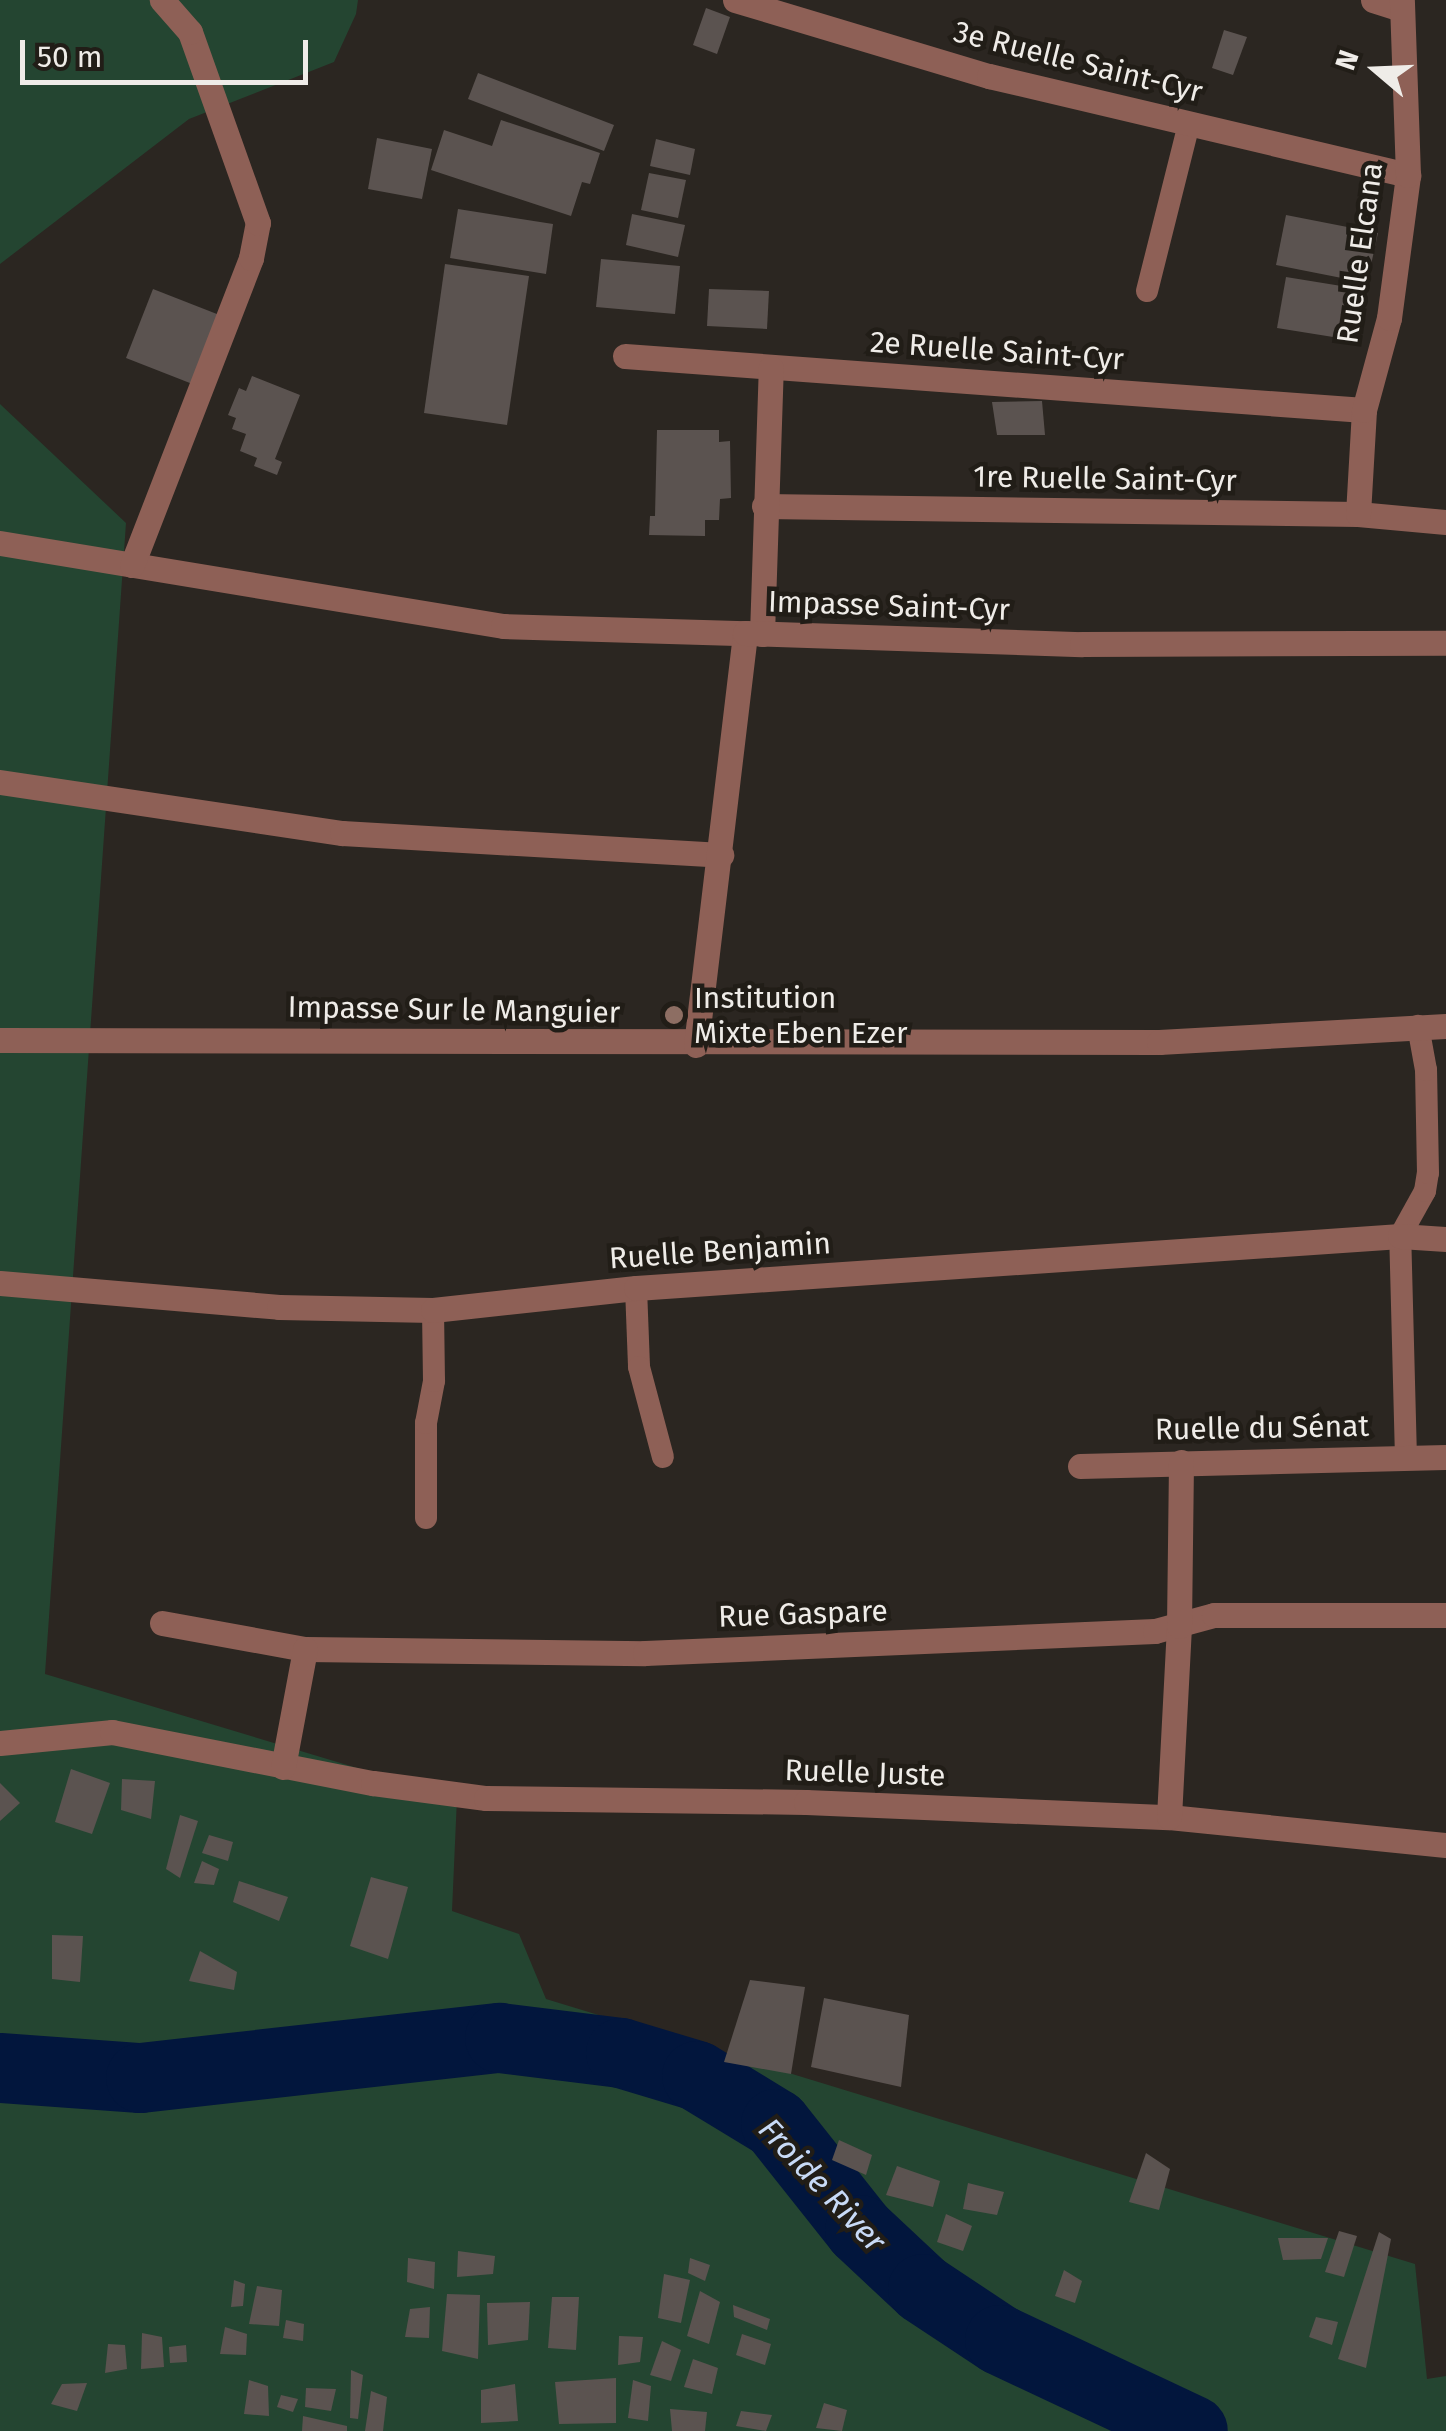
<!DOCTYPE html>
<html>
<head>
<meta charset="utf-8">
<style>
	body { margin:0 }
	#map { position:relative; width:1446px; height:2431px; overflow:hidden; background:#2b2621; font-family:"Fira Sans",sans-serif }
	div>[style] { position:absolute }
	[style*='--x'] { left:calc(var(--x)*1px); top:calc(var(--y)*1px); width:calc(var(--w)*1px); rotate:calc(var(--a)*1deg) }
	.green>* { inset:0; background:#244531 }
	.river>* { height:70px; margin:-35px; padding:0 35px; transform-origin:35px; border-radius:35px; background:#02163d }
	.building>* { inset:0; background:#5b5350 }
	.service>* { height:22px; margin:-11px; padding:0 11px; transform-origin:11px; border-radius:11px; background:#8e6056 }
	.minor>* { height:25px; margin:-12.5px; padding:0 12.5px; transform-origin:12.5px; border-radius:12.5px; background:#8e6056 }
	.dots>* { width:28px; height:28px; translate:-50% -50%; box-sizing:border-box; border:5px solid #211d17; border-radius:50% }
	span { translate:-50% -50%; white-space:nowrap; text-align:center; line-height:1.15; -webkit-text-stroke:9px #211d17; paint-order:stroke }
	.street-label { font-size:30px; color:#efece8 }
	.poi-label { font-size:30px; color:#efece8 }
	.left { translate:0 -50%; text-align:left }
	.water-label { font-size:32px; color:#c8daf6; font-style:italic }
	.north { position:absolute; left:1326px; top:20px; width:100px; height:100px; -webkit-text-stroke:8px #211d17; paint-order:stroke; rotate:289deg; font-size:28px; font-weight:700; line-height:40px; text-align:center; color:#efece8 }
	.north::after { content:''; display:block; margin:auto; width:35px; height:45px; background:#efece8; clip-path:polygon(50% 0,100% 100%,50% 72%,0 100%) }
	.scale { position:absolute; left:20px; top:40px; width:288px; height:45px; box-sizing:border-box; border:5px solid #efece8; border-top:0; padding-left:12px; font-size:30px; line-height:35px; white-space:nowrap; color:#efece8; -webkit-text-stroke:8px #211d17; paint-order:stroke }
</style>
</head>
<body>
<div id="map">
	<div class="green">
		<div style="clip-path:polygon(0 0,358px 0,356px 14px,334px 62px,189px 119px,0 264px)"></div>
		<div style="clip-path:polygon(0 404px,126px 523px,45px 1674px,457px 1798px,452px 1911px,519px 1934px,546px 1999px,1415px 2264px,1427px 2379px,1446px 2376px,1446px 2431px,0 2431px)"></div>
	</div>
	<div class="river">
		<div style="--x:0;--y:2068;--w:141;--a:4.1"></div>
		<div style="--x:141;--y:2078;--w:361;--a:-6.4"></div>
		<div style="--x:500;--y:2038;--w:122;--a:7.1"></div>
		<div style="--x:621;--y:2053;--w:79;--a:16.8"></div>
		<div style="--x:697;--y:2076;--w:92;--a:31.3"></div>
		<div style="--x:776;--y:2124;--w:135;--a:51.6"></div>
		<div style="--x:860;--y:2230;--w:86;--a:43.1"></div>
		<div style="--x:923;--y:2289;--w:92;--a:33.5"></div>
		<div style="--x:1000;--y:2340;--w:213;--a:25.2"></div>
	</div>
	<div class="building">
		<div style="clip-path:polygon(706px 8px,730px 17px,717px 54px,693px 45px)"></div>
		<div style="clip-path:polygon(1224px 30px,1247px 37px,1233px 75px,1212px 68px)"></div>
		<div style="clip-path:polygon(478px 73px,614px 125px,604px 151px,468px 99px)"></div>
		<div style="clip-path:polygon(501px 120px,600px 153px,590px 184px,582px 182px,571px 216px,431px 170px,444px 130px,492px 146px)"></div>
		<div style="clip-path:polygon(377px 138px,432px 149px,422px 199px,368px 189px)"></div>
		<div style="clip-path:polygon(656px 139px,695px 149px,690px 175px,650px 166px)"></div>
		<div style="clip-path:polygon(649px 173px,686px 180px,678px 218px,641px 210px)"></div>
		<div style="clip-path:polygon(458px 209px,553px 224px,546px 274px,450px 258px)"></div>
		<div style="clip-path:polygon(632px 214px,685px 225px,678px 257px,626px 245px)"></div>
		<div style="clip-path:polygon(1286px 215px,1378px 233px,1367px 283px,1276px 265px)"></div>
		<div style="clip-path:polygon(601px 259px,680px 266px,675px 314px,596px 307px)"></div>
		<div style="clip-path:polygon(445px 264px,529px 276px,507px 425px,424px 413px)"></div>
		<div style="clip-path:polygon(1286px 277px,1366px 290px,1358px 341px,1277px 328px)"></div>
		<div style="clip-path:polygon(153px 289px,222px 316px,195px 385px,126px 358px)"></div>
		<div style="clip-path:polygon(709px 289px,769px 291px,767px 329px,707px 326px)"></div>
		<div style="clip-path:polygon(252px 376px,300px 395px,275px 459px,282px 462px,277px 475px,254px 466px,257px 458px,240px 451px,246px 434px,232px 429px,236px 418px,228px 415px,239px 388px,246px 391px)"></div>
		<div style="clip-path:polygon(1042px 401px,1045px 435px,997px 435px,992px 402px)"></div>
		<div style="clip-path:polygon(657px 430px,719px 430px,719px 442px,730px 441px,731px 498px,720px 499px,719px 520px,705px 520px,705px 536px,649px 535px,650px 516px,655px 516px)"></div>
		<div style="clip-path:polygon(71px 1769px,110px 1783px,92px 1834px,55px 1822px)"></div>
		<div style="clip-path:polygon(122px 1779px,155px 1781px,151px 1819px,121px 1810px)"></div>
		<div style="clip-path:polygon(0 1783px,20px 1803px,0 1821px)"></div>
		<div style="clip-path:polygon(180px 1815px,198px 1821px,180px 1878px,166px 1869px)"></div>
		<div style="clip-path:polygon(209px 1835px,233px 1842px,228px 1861px,202px 1853px)"></div>
		<div style="clip-path:polygon(202px 1861px,219px 1869px,214px 1885px,194px 1883px)"></div>
		<div style="clip-path:polygon(371px 1877px,408px 1887px,388px 1959px,350px 1946px)"></div>
		<div style="clip-path:polygon(239px 1881px,288px 1897px,279px 1921px,233px 1902px)"></div>
		<div style="clip-path:polygon(52px 1935px,83px 1936px,80px 1982px,52px 1979px)"></div>
		<div style="clip-path:polygon(200px 1951px,237px 1972px,234px 1990px,189px 1981px)"></div>
		<div style="clip-path:polygon(750px 1980px,805px 1987px,791px 2074px,724px 2062px)"></div>
		<div style="clip-path:polygon(824px 1998px,909px 2015px,901px 2087px,811px 2067px)"></div>
		<div style="clip-path:polygon(839px 2140px,872px 2155px,866px 2175px,832px 2160px)"></div>
		<div style="clip-path:polygon(1146px 2153px,1170px 2169px,1159px 2210px,1129px 2202px)"></div>
		<div style="clip-path:polygon(897px 2166px,940px 2181px,933px 2207px,886px 2195px)"></div>
		<div style="clip-path:polygon(968px 2183px,1004px 2192px,997px 2215px,963px 2209px)"></div>
		<div style="clip-path:polygon(946px 2214px,972px 2226px,963px 2251px,937px 2242px)"></div>
		<div style="clip-path:polygon(1339px 2231px,1357px 2236px,1344px 2277px,1325px 2272px)"></div>
		<div style="clip-path:polygon(1379px 2232px,1391px 2239px,1366px 2368px,1338px 2359px)"></div>
		<div style="clip-path:polygon(1278px 2238px,1328px 2238px,1321px 2259px,1283px 2260px)"></div>
		<div style="clip-path:polygon(458px 2251px,495px 2256px,493px 2274px,457px 2277px)"></div>
		<div style="clip-path:polygon(408px 2258px,435px 2262px,434px 2289px,407px 2282px)"></div>
		<div style="clip-path:polygon(690px 2258px,710px 2265px,705px 2281px,688px 2273px)"></div>
		<div style="clip-path:polygon(1064px 2270px,1082px 2281px,1075px 2303px,1055px 2296px)"></div>
		<div style="clip-path:polygon(664px 2274px,690px 2280px,681px 2323px,658px 2318px)"></div>
		<div style="clip-path:polygon(234px 2280px,245px 2284px,243px 2306px,231px 2307px)"></div>
		<div style="clip-path:polygon(257px 2286px,282px 2290px,279px 2326px,249px 2324px)"></div>
		<div style="clip-path:polygon(700px 2291px,720px 2302px,709px 2344px,687px 2336px)"></div>
		<div style="clip-path:polygon(447px 2294px,480px 2295px,478px 2359px,442px 2351px)"></div>
		<div style="clip-path:polygon(552px 2297px,579px 2297px,576px 2350px,548px 2348px)"></div>
		<div style="clip-path:polygon(530px 2302px,528px 2340px,488px 2345px,487px 2303px)"></div>
		<div style="clip-path:polygon(733px 2305px,770px 2319px,767px 2330px,734px 2317px)"></div>
		<div style="clip-path:polygon(430px 2307px,429px 2338px,405px 2337px,410px 2309px)"></div>
		<div style="clip-path:polygon(1316px 2317px,1338px 2322px,1332px 2345px,1309px 2337px)"></div>
		<div style="clip-path:polygon(286px 2320px,304px 2324px,303px 2341px,283px 2338px)"></div>
		<div style="clip-path:polygon(225px 2327px,247px 2334px,246px 2355px,220px 2354px)"></div>
		<div style="clip-path:polygon(142px 2333px,162px 2337px,164px 2367px,141px 2369px)"></div>
		<div style="clip-path:polygon(742px 2334px,771px 2344px,765px 2365px,736px 2355px)"></div>
		<div style="clip-path:polygon(619px 2336px,643px 2337px,640px 2362px,618px 2365px)"></div>
		<div style="clip-path:polygon(662px 2341px,681px 2350px,671px 2381px,650px 2375px)"></div>
		<div style="clip-path:polygon(108px 2344px,125px 2345px,127px 2369px,105px 2373px)"></div>
		<div style="clip-path:polygon(186px 2345px,187px 2362px,170px 2363px,169px 2347px)"></div>
		<div style="clip-path:polygon(693px 2359px,718px 2368px,712px 2394px,684px 2387px)"></div>
		<div style="clip-path:polygon(351px 2370px,363px 2375px,358px 2419px,350px 2418px)"></div>
		<div style="clip-path:polygon(616px 2378px,616px 2423px,559px 2424px,555px 2382px)"></div>
		<div style="clip-path:polygon(249px 2380px,268px 2386px,269px 2416px,244px 2414px)"></div>
		<div style="clip-path:polygon(633px 2380px,651px 2386px,648px 2421px,628px 2418px)"></div>
		<div style="clip-path:polygon(87px 2383px,77px 2411px,51px 2404px,62px 2384px)"></div>
		<div style="clip-path:polygon(515px 2384px,518px 2421px,481px 2423px,481px 2390px)"></div>
		<div style="clip-path:polygon(306px 2388px,336px 2389px,331px 2411px,305px 2407px)"></div>
		<div style="clip-path:polygon(371px 2391px,387px 2397px,383px 2431px,365px 2431px)"></div>
		<div style="clip-path:polygon(281px 2395px,298px 2399px,293px 2412px,277px 2407px)"></div>
		<div style="clip-path:polygon(824px 2403px,847px 2410px,842px 2431px,816px 2428px)"></div>
		<div style="clip-path:polygon(670px 2409px,707px 2412px,705px 2431px,672px 2431px)"></div>
		<div style="clip-path:polygon(741px 2411px,772px 2415px,766px 2431px,736px 2426px)"></div>
		<div style="clip-path:polygon(303px 2416px,347px 2426px,347px 2431px,302px 2431px)"></div>
	</div>
	<div class="service">
		<div style="--x:1147;--y:291;--w:172;--a:-75.9"></div>
		<div style="--x:636;--y:1288;--w:79;--a:87.8"></div>
		<div style="--x:639;--y:1367;--w:93;--a:75.1"></div>
		<div style="--x:1406;--y:1458;--w:222;--a:-91.5"></div>
		<div style="--x:1400;--y:1236;--w:51;--a:-60.9"></div>
		<div style="--x:1425;--y:1191;--w:18;--a:-81"></div>
		<div style="--x:1428;--y:1173;--w:103;--a:-91.1"></div>
		<div style="--x:1426;--y:1070;--w:45;--a:-100.3"></div>
		<div style="--x:426;--y:1518;--w:95;--a:-90"></div>
		<div style="--x:426;--y:1423;--w:43;--a:-79.2"></div>
		<div style="--x:434;--y:1381;--w:71;--a:-90.8"></div>
	</div>
	<div class="minor">
		<div style="--x:735;--y:0;--w:265;--a:16.7"></div>
		<div style="--x:989;--y:76;--w:431;--a:13.3"></div>
		<div style="--x:1373;--y:0;--w:29;--a:18"></div>
		<div style="--x:625;--y:356;--w:741;--a:4.18"></div>
		<div style="--x:764;--y:506;--w:594;--a:0.77"></div>
		<div style="--x:1358;--y:514;--w:88;--a:5.2"></div>
		<div style="--x:1358;--y:514;--w:104;--a:-86.7"></div>
		<div style="--x:1364;--y:410;--w:95;--a:-74.8"></div>
		<div style="--x:1389;--y:318;--w:144;--a:-82.4"></div>
		<div style="--x:1408;--y:175;--w:175;--a:-92"></div>
		<div style="--x:0;--y:543;--w:510;--a:9.37"></div>
		<div style="--x:503;--y:626;--w:242;--a:1.7"></div>
		<div style="--x:132;--y:565;--w:329;--a:-68.8"></div>
		<div style="--x:251;--y:258;--w:36;--a:-79"></div>
		<div style="--x:258;--y:223;--w:203;--a:-109.6"></div>
		<div style="--x:190;--y:32;--w:43;--a:-131.2"></div>
		<div style="--x:762;--y:634;--w:266;--a:-88.1"></div>
		<div style="--x:0;--y:782;--w:346;--a:8.5"></div>
		<div style="--x:342;--y:833;--w:380;--a:3.3"></div>
		<div style="--x:0;--y:1040;--w:1159;--a:0.1"></div>
		<div style="--x:1159;--y:1042;--w:287;--a:-3.2"></div>
		<div style="--x:696;--y:1045;--w:415;--a:-83.2"></div>
		<div style="--x:745;--y:633;--w:337;--a:1.9"></div>
		<div style="--x:1082;--y:644;--w:364;--a:-0.2"></div>
		<div style="--x:0;--y:1283;--w:280;--a:4.9"></div>
		<div style="--x:279;--y:1307;--w:154;--a:1.1"></div>
		<div style="--x:433;--y:1310;--w:204;--a:-6.2"></div>
		<div style="--x:636;--y:1288;--w:766;--a:-3.89"></div>
		<div style="--x:1400;--y:1236;--w:46;--a:3.7"></div>
		<div style="--x:1080;--y:1466;--w:366;--a:-1.4"></div>
		<div style="--x:162;--y:1623;--w:145;--a:10.3"></div>
		<div style="--x:305;--y:1649;--w:340;--a:0.7"></div>
		<div style="--x:645;--y:1653;--w:510;--a:-2.47"></div>
		<div style="--x:1155;--y:1631;--w:61;--a:-15.2"></div>
		<div style="--x:1214;--y:1615;--w:232;--a:0"></div>
		<div style="--x:0;--y:1743;--w:113;--a:-5.6"></div>
		<div style="--x:112;--y:1732;--w:266;--a:11.1"></div>
		<div style="--x:373;--y:1783;--w:114;--a:7.6"></div>
		<div style="--x:486;--y:1798;--w:320;--a:0.7"></div>
		<div style="--x:806;--y:1802;--w:363;--a:2.4"></div>
		<div style="--x:1169;--y:1817;--w:278;--a:5.8"></div>
		<div style="--x:283;--y:1767;--w:120;--a:-79.4"></div>
		<div style="--x:1169;--y:1817;--w:191;--a:-87"></div>
		<div style="--x:1179;--y:1626;--w:164;--a:-89.3"></div>
	</div>
	<div class="dots">
		<div style="left:674px;top:1015px;background:#8d6e63"></div>
	</div>
	<div class="street-label">
		<span style="left:1078px;top:62px;rotate:14deg">3e Ruelle Saint-Cyr</span>
		<span style="left:1360px;top:253px;rotate:-82deg">Ruelle Elcana</span>
		<span style="left:997px;top:351px;rotate:4deg">2e Ruelle Saint-Cyr</span>
		<span style="left:1105px;top:479px;rotate:1deg">1re Ruelle Saint-Cyr</span>
		<span style="left:889px;top:606px;rotate:2deg">Impasse Saint-Cyr</span>
		<span style="left:454px;top:1010px;rotate:1deg">Impasse Sur le Manguier</span>
		<span style="left:720px;top:1251px;rotate:-4deg">Ruelle Benjamin</span>
		<span style="left:1262px;top:1428px;rotate:-1deg">Ruelle du Sénat</span>
		<span style="left:803px;top:1614px;rotate:-2deg">Rue Gaspare</span>
		<span style="left:865px;top:1773px;rotate:2deg">Ruelle Juste</span>
	</div>
	<div class="poi-label">
		<span class="left" style="left:694px;top:1015px">Institution<br>Mixte Eben Ezer</span>
	</div>
	<div class="water-label">
		<span style="left:822px;top:2185px;rotate:47deg">Froide River</span>
	</div>
	<div class="north">N</div>
	<div class="scale">50 m</div>
</div>
</body>
</html>
